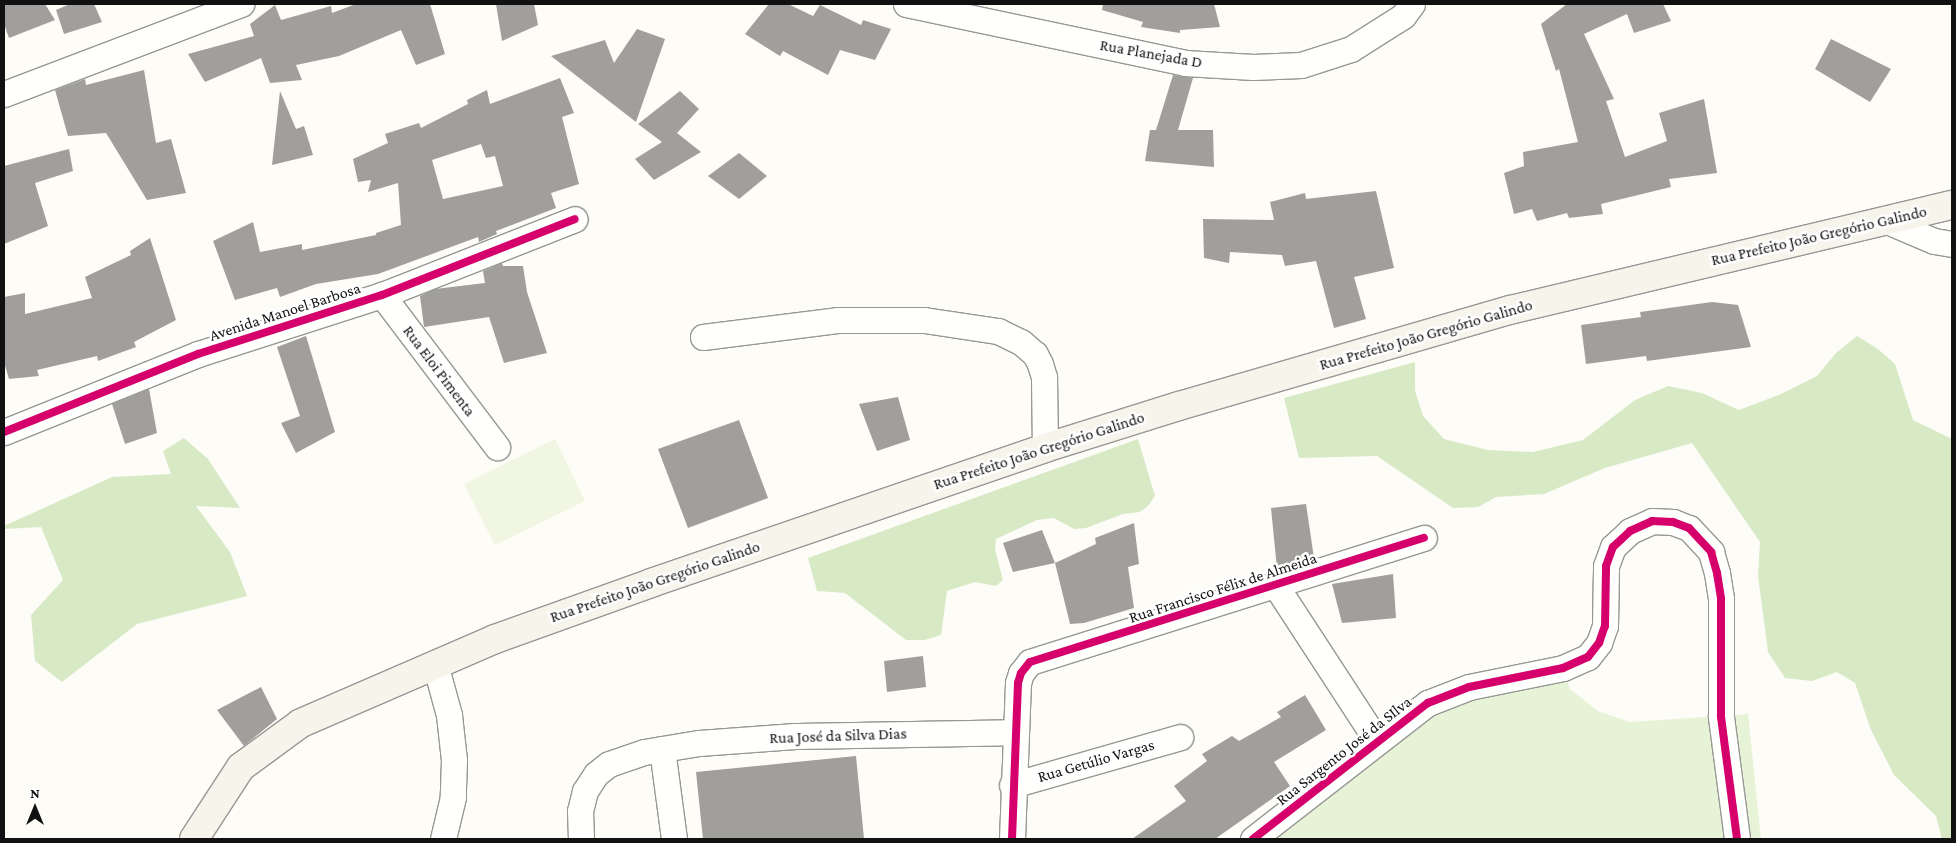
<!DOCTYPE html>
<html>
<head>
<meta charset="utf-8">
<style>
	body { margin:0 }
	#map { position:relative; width:1956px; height:843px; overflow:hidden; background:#fdfcf7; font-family:"Crimson Pro",serif }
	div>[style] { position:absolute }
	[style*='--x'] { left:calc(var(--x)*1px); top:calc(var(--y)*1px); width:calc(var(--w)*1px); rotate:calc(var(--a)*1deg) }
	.green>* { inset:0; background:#e7f3d7 }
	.forest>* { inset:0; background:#d8eac5 }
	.pitch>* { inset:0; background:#f0f6e1 }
	.building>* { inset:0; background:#a19f9c }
	.roads { filter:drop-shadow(1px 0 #979795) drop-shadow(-1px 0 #979795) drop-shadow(0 1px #979795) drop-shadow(0 -1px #979795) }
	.street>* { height:25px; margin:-12.5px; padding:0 12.5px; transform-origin:12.5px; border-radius:12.5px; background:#fffffe }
	.secondary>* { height:28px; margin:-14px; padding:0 14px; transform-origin:14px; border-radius:14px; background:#f6f4eb }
	.cycleway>* { height:8px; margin:-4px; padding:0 4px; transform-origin:4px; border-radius:4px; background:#d6006c }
	span { translate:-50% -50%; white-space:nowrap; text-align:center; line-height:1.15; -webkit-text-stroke:5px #fff; paint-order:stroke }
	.street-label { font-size:16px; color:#111 }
	.frame { position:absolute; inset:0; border:5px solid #111; pointer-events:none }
	.north { position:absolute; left:10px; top:783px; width:50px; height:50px; -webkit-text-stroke:4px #fff; paint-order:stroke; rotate:0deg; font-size:14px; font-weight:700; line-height:20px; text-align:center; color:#111 }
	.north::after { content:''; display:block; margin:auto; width:18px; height:22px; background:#111; clip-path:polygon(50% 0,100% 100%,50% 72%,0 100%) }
</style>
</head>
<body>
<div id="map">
	<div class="green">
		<div style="clip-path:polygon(1563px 668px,1570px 689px,1598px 711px,1630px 722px,1748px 714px,1761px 839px,1253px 839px,1404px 720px)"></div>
	</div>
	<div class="forest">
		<div style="clip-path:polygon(1857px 336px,1878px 349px,1895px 364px,1913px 420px,1952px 439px,1952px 839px,1942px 839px,1936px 816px,1894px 775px,1871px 730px,1855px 683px,1837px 672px,1812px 681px,1785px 678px,1768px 652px,1758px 576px,1760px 542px,1692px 443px,1605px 468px,1544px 494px,1496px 497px,1478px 507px,1453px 508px,1377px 456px,1299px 458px,1284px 398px,1415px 362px,1415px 391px,1423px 416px,1444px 439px,1488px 450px,1533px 452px,1583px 440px,1635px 400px,1668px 386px,1702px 393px,1739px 410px,1781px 394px,1817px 376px,1836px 353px)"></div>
		<div style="clip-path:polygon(184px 438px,208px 459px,240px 508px,196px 506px,230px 552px,247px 596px,137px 624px,62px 682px,35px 661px,31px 615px,63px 580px,41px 527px,4px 529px,4px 526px,112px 477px,171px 474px,163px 451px)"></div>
		<div style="clip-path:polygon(1138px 439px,1155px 496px,1148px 506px,1140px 512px,1123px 514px,1086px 528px,1074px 529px,1054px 518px,1037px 520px,996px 539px,995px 550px,1003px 580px,996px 586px,975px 582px,947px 591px,941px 635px,925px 640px,906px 640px,845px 593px,817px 591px,808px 558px)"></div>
	</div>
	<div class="pitch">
		<div style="clip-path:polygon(555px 439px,585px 501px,495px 545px,464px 484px)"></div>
	</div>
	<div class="building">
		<div style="clip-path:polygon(4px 4px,45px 4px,55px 20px,9px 38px,4px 24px)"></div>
		<div style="clip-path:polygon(70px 4px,94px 4px,102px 22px,64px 34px,56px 10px)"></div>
		<div style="clip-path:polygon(356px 4px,430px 4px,445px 54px,416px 65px,401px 30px,339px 56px,296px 65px,302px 80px,270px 83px,261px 58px,205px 82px,188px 54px,254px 36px,250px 24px,275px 5px,281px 20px,331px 6px,332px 13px)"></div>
		<div style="clip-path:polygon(496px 4px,534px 4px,538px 25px,502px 41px)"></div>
		<div style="clip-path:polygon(769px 4px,788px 4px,813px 16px,820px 5px,861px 25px,863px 20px,891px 29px,875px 60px,840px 50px,828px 75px,783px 51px,780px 56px,745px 34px)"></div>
		<div style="clip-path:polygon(1103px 4px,1214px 4px,1220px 27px,1180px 30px,1180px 33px,1141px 27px,1143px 22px,1102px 10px)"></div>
		<div style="clip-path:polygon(1567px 4px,1663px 4px,1671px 21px,1634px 33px,1627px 14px,1584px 34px,1614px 99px,1606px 101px,1625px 157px,1667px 141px,1659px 113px,1704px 99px,1717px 173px,1669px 179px,1671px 187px,1601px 204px,1603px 214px,1569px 218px,1567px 213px,1537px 221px,1532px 209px,1514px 214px,1504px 173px,1524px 166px,1523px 152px,1578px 142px,1559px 69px,1556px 71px,1541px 24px)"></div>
		<div style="clip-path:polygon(637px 29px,665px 39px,636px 122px,551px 56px,605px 40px,614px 63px)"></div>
		<div style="clip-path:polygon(1831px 39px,1891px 69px,1870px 102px,1815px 69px)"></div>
		<div style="clip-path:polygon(144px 70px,156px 143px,171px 139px,186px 193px,147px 200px,106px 133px,68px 136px,55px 90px,85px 79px,86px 85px)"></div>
		<div style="clip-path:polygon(1173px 75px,1193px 78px,1178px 130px,1213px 130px,1214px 167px,1145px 161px,1150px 130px,1156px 130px)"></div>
		<div style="clip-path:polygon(evenodd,560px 78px,574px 113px,562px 117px,579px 184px,551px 193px,556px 208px,496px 231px,497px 234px,479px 242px,478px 237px,378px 274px,316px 284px,280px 297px,277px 288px,235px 300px,213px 241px,253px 222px,260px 252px,302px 244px,302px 250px,376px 235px,376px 233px,401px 225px,398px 183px,368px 192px,371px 180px,358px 182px,353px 159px,388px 143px,385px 134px,419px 123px,421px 128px,468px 104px,467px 100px,487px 90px,490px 104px,560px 78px,481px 144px,486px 158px,495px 156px,503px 186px,443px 199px,432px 160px,481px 144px)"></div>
		<div style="clip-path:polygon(280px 91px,296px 129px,304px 126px,313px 155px,272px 165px)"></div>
		<div style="clip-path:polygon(680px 91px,699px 109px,677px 133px,701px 152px,654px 180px,635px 159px,662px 142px,638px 124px)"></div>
		<div style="clip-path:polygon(69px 149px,73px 171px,35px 183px,48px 226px,4px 244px,4px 166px)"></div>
		<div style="clip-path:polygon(739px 153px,767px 176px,739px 199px,708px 176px)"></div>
		<div style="clip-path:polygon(1376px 191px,1394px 268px,1354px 277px,1366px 319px,1334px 328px,1316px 261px,1285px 266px,1282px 255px,1230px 252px,1229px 263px,1204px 258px,1203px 219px,1274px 220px,1270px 202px,1305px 193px,1306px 199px)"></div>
		<div style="clip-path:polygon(150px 238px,176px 320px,134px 342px,136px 347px,98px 361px,97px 356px,37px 370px,39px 376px,9px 379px,4px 362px,4px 297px,25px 293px,25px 314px,92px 298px,85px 277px,131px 255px,130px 251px)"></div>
		<div style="clip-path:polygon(502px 263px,503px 266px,523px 266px,527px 292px,547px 353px,504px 363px,489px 317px,424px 327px,420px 296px,435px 289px,485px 283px,483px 271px)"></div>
		<div style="clip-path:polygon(1712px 302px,1738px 305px,1751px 347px,1647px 361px,1646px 356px,1586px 364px,1581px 325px,1641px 317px,1640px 312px)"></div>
		<div style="clip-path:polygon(306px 336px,335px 432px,296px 453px,281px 423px,300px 416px,277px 347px)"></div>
		<div style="clip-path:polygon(149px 389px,157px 433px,125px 444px,112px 404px)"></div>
		<div style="clip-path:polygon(898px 397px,910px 440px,877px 451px,859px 404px)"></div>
		<div style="clip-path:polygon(739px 420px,768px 498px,688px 528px,658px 449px)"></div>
		<div style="clip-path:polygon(1306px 504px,1314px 558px,1277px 569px,1271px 508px)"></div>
		<div style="clip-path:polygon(1134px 523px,1139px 564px,1128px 567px,1134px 608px,1084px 623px,1070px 624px,1055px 563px,1096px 544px,1095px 538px)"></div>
		<div style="clip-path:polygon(1042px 530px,1055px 563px,1013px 572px,1003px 543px)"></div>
		<div style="clip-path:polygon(1393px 574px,1396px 618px,1342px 623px,1332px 584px)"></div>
		<div style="clip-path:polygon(923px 656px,926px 687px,887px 692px,884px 661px)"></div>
		<div style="clip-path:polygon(261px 687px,277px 719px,244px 746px,217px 710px)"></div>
		<div style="clip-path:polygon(1305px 695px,1326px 730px,1274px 762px,1290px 786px,1215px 839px,1132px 839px,1186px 801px,1174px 786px,1207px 761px,1202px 754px,1232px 736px,1239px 741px,1281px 717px,1277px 712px)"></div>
		<div style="clip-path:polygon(856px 756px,864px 839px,703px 839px,696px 772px)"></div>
	</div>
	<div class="roads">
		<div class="street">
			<div style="--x:906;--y:4;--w:285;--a:11.9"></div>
			<div style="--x:1185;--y:63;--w:68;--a:3.4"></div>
			<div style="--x:1253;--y:67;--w:48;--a:-2.4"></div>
			<div style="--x:1301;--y:65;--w:52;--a:-17.7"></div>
			<div style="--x:1351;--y:49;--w:62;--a:-32.4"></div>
			<div style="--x:1403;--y:16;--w:15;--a:-53"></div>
			<div style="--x:4;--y:94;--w:254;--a:-20.8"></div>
			<div style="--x:1887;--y:221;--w:51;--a:23.1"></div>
			<div style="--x:1934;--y:241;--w:18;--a:9"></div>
			<div style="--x:382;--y:295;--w:191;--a:52.9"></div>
			<div style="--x:703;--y:337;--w:135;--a:-7.2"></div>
			<div style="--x:837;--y:320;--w:87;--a:0"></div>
			<div style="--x:924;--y:320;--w:75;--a:8.5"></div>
			<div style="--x:998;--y:331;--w:25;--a:26"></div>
			<div style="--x:1021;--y:342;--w:18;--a:41"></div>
			<div style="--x:1035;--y:354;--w:11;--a:63"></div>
			<div style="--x:1040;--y:364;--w:14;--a:73"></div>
			<div style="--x:1044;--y:377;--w:71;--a:89.2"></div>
			<div style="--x:4;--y:432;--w:209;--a:-21.9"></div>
			<div style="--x:198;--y:354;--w:193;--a:-17.8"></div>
			<div style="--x:382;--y:295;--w:207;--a:-21.5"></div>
			<div style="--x:1276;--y:586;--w:185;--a:56.9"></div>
			<div style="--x:435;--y:664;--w:53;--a:74.6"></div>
			<div style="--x:449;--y:715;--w:45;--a:83.7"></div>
			<div style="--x:454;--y:760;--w:37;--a:92"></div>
			<div style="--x:453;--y:797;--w:43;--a:103.4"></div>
			<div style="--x:662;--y:749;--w:91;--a:82.4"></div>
			<div style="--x:1012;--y:785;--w:175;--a:-15.9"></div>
			<div style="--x:581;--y:839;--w:28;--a:-92"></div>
			<div style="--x:580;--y:811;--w:21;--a:-76"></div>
			<div style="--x:585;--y:791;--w:20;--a:-57"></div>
			<div style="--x:596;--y:774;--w:16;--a:-38"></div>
			<div style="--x:609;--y:764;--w:37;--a:-19"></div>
			<div style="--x:644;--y:752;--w:56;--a:-9.3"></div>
			<div style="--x:699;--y:743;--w:96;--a:-4.2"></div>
			<div style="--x:795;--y:736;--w:219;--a:-1"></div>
			<div style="--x:1012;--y:839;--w:156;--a:-87.8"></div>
			<div style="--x:1018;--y:683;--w:10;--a:-73"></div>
			<div style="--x:1021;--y:673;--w:14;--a:-51"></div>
			<div style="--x:1030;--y:662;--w:413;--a:-17.5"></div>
			<div style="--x:1253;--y:839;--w:222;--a:-37.9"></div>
			<div style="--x:1428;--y:703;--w:44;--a:-21.3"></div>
			<div style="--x:1469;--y:687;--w:96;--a:-11.4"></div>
			<div style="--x:1563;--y:668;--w:27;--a:-24"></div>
			<div style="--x:1588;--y:657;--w:18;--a:-52"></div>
			<div style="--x:1599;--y:643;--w:18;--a:-71"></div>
			<div style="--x:1605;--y:626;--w:60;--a:-89"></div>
			<div style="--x:1606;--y:566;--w:20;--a:-70"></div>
			<div style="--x:1613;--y:547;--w:23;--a:-43"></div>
			<div style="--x:1630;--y:531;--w:24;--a:-24"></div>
			<div style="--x:1652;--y:521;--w:21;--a:3"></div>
			<div style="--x:1673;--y:522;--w:17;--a:21"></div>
			<div style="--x:1689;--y:528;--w:33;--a:47"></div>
			<div style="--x:1711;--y:552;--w:22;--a:74"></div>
			<div style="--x:1717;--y:573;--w:26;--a:81"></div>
			<div style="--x:1721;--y:599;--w:118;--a:90"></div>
			<div style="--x:1721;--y:717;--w:123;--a:82.5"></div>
		</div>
		<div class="secondary">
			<div style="--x:194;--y:839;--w:86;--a:-56.9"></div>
			<div style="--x:241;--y:767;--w:74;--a:-36.3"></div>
			<div style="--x:301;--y:723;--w:211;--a:-23.4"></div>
			<div style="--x:495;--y:639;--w:166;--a:-19.7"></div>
			<div style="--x:651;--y:583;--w:416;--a:-18.9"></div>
			<div style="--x:1045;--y:448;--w:140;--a:-17.4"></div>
			<div style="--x:1179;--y:406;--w:345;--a:-16.2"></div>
			<div style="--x:1510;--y:310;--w:454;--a:-13.4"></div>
		</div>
	</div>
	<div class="cycleway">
		<div style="--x:4;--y:432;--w:209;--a:-21.9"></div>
		<div style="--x:198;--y:354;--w:193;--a:-17.8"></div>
		<div style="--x:382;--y:295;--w:207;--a:-21.5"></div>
		<div style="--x:1012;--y:839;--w:156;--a:-87.8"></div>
		<div style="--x:1018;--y:683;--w:10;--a:-73"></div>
		<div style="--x:1021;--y:673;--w:14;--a:-51"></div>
		<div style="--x:1030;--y:662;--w:413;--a:-17.5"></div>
		<div style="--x:1253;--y:839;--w:222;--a:-37.9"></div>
		<div style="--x:1428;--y:703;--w:44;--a:-21.3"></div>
		<div style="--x:1469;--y:687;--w:96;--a:-11.4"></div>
		<div style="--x:1563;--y:668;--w:27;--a:-24"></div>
		<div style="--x:1588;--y:657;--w:18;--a:-52"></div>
		<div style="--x:1599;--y:643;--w:18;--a:-71"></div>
		<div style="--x:1605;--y:626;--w:60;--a:-89"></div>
		<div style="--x:1606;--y:566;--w:20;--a:-70"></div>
		<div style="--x:1613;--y:547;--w:23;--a:-43"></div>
		<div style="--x:1630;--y:531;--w:24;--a:-24"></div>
		<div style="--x:1652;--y:521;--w:21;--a:3"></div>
		<div style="--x:1673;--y:522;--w:17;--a:21"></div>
		<div style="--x:1689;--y:528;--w:33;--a:47"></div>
		<div style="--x:1711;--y:552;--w:22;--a:74"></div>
		<div style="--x:1717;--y:573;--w:26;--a:81"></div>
		<div style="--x:1721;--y:599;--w:118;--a:90"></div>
		<div style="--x:1721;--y:717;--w:123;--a:82.5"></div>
	</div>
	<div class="street-label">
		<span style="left:1151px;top:54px;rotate:10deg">Rua Planejada D</span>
		<span style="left:1819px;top:236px;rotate:-13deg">Rua Prefeito João Gregório Galindo</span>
		<span style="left:285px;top:312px;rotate:-18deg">Avenida Manoel Barbosa</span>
		<span style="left:1426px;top:335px;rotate:-16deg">Rua Prefeito João Gregório Galindo</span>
		<span style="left:439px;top:371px;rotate:53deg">Rua Eloi Pimenta</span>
		<span style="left:1039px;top:451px;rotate:-18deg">Rua Prefeito João Gregório Galindo</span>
		<span style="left:655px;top:582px;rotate:-19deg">Rua Prefeito João Gregório Galindo</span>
		<span style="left:1223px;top:588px;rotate:-18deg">Rua Francisco Félix de Almeida</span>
		<span style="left:838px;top:736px;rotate:-2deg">Rua José da Silva Dias</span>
		<span style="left:1344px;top:751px;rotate:-38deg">Rua Sargento José da SIlva</span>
		<span style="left:1096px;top:761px;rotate:-16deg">Rua Getúlio Vargas</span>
	</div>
	<div class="frame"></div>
	<div class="north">N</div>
</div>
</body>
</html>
